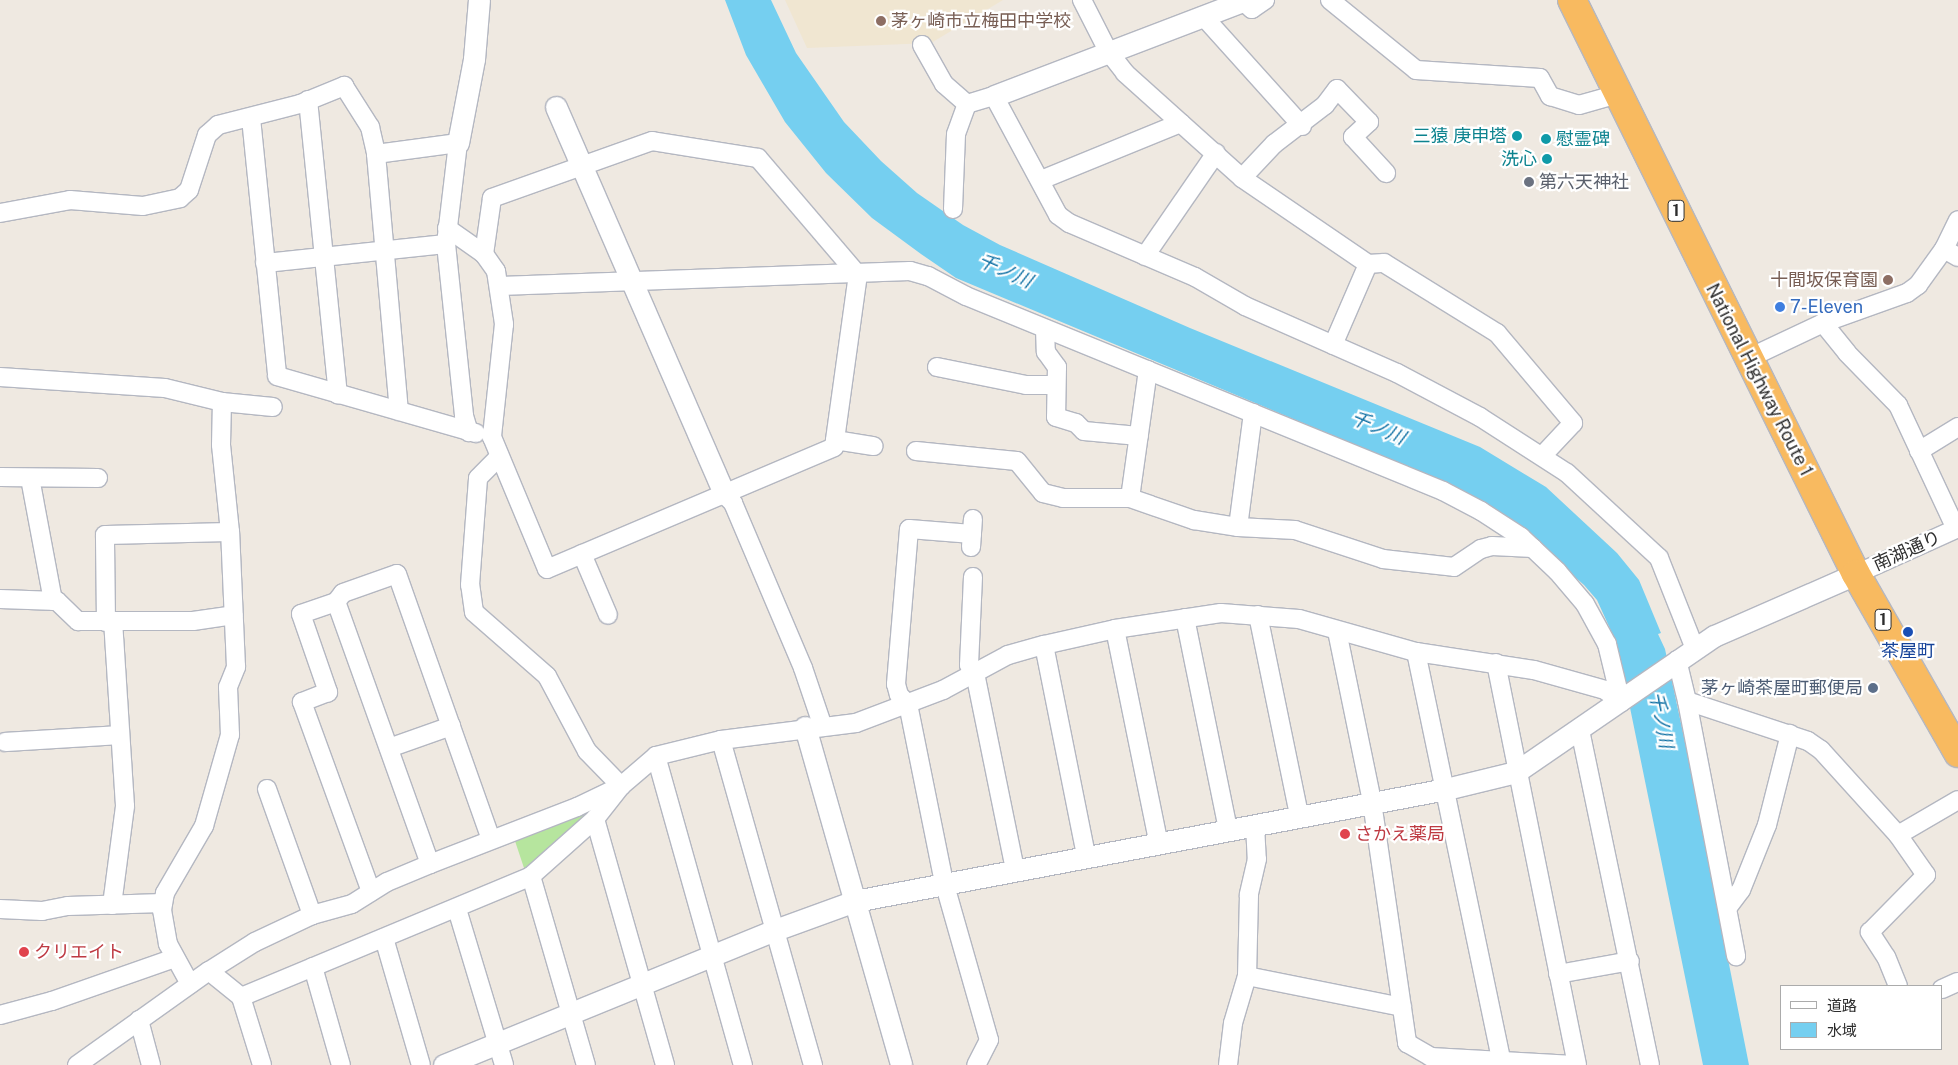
<!DOCTYPE html>
<html>
<head>
<meta charset="utf-8">
<style>
	body { margin:0 }
	#map { position:relative; width:1958px; height:1065px; overflow:hidden; background:#efe9e1; font-family:"Public Sans","Noto Sans JP",sans-serif }
	div>[style] { position:absolute }
	[style*='--x'] { left:calc(var(--x)*1px); top:calc(var(--y)*1px); width:calc(var(--w)*1px); rotate:calc(var(--a)*1deg) }
	.education>* { inset:0; background:#f0e6d1 }
	.green>* { inset:0; background:#b6e59e }
	.water>* { inset:0; background:#75cff0 }
	.roads { filter:drop-shadow(1px 0 #b4b7c1) drop-shadow(-1px 0 #b4b7c1) drop-shadow(0 1px #b4b7c1) drop-shadow(0 -1px #b4b7c1) }
	.minor>* { height:18px; margin:-9px; padding:0 9px; transform-origin:9px; border-radius:9px; background:#fff }
	.tertiary>* { height:21px; margin:-10.5px; padding:0 10.5px; transform-origin:10.5px; border-radius:10.5px; background:#fff }
	.trunk>* { height:28px; margin:-14px; padding:0 14px; transform-origin:14px; border-radius:14px; background:#f8ba60 }
	.dots>* { width:14px; height:14px; translate:-50% -50%; box-sizing:border-box; border:2px solid #fff; border-radius:50% }
	span { translate:-50% -50%; white-space:nowrap; text-align:center; line-height:1.15; -webkit-text-stroke:4.5px #fff; paint-order:stroke }
	.shield-label span { padding:1px 4px; background:#fff; border:1px solid; border-radius:4px; -webkit-text-stroke-width:0 }
	.shield-label { font-size:16px; color:#2e2e2e; font-weight:700 }
	.education-label { font-size:18px; color:#785e54 }
	.left { translate:0 -50%; text-align:left }
	.right { translate:-100% -50%; text-align:right }
	.culture-label { font-size:18px; color:#0d838f }
	.worship-label { font-size:18px; color:#5b616d }
	.shop-label { font-size:18px; color:#366cbe }
	.street-label { font-size:18px; color:#2e2e2e }
	.transit-label { font-size:18px; color:#164399 }
	.service-label { font-size:18px; color:#4e5e75 }
	.health-label { font-size:18px; color:#be3a42 }
	.water-label { font-size:19px; color:#0d6fa3; font-style:italic }
	.legend { position:absolute; left:1780px; top:985px; width:162px; height:65px; box-sizing:border-box; background:#fff; border:1px solid #ababab; margin:0; padding:6px 9px; list-style:none; font-size:15px; color:#2e2e2e }
	.legend li { display:flex; align-items:center; gap:10px; height:25px }
	.legend b { width:25px; border:1px solid #ababab }
</style>
</head>
<body>
<div id="map">
	<div class="education">
		<div style="clip-path:polygon(785px 0,1003px 0,931px 43px,807px 48px)"></div>
	</div>
	<div class="green">
		<div style="clip-path:polygon(599px 804px,525px 871px,514px 838px)"></div>
	</div>
	<div class="water">
		<div style="clip-path:polygon(725px 0,771px 0,796px 53px,844px 122px,881px 161px,917px 193px,963px 225px,1000px 245px,1190px 328px,1480px 447px,1546px 487px,1617px 553px,1639px 580px,1661px 633px,1658px 634px,1665px 649px,1685px 742px,1749px 1065px,1703px 1065px,1617px 644px,1597px 600px,1584px 585px,1507px 517px,1456px 487px,956px 278px,921px 254px,872px 218px,826px 173px,785px 122px,746px 55px)"></div>
	</div>
	<div class="roads">
		<div class="minor">
			<div style="--x:1082;--y:0;--w:57;--a:63"></div>
			<div style="--x:1108;--y:51;--w:28;--a:52"></div>
			<div style="--x:1125;--y:73;--w:157;--a:41.9"></div>
			<div style="--x:1242;--y:178;--w:153;--a:34.3"></div>
			<div style="--x:1368;--y:264;--w:16;--a:-4"></div>
			<div style="--x:1384;--y:263;--w:133;--a:31.8"></div>
			<div style="--x:1497;--y:333;--w:118;--a:49.8"></div>
			<div style="--x:1573;--y:423;--w:44;--a:133.2"></div>
			<div style="--x:1330;--y:0;--w:111;--a:39.1"></div>
			<div style="--x:1416;--y:70;--w:124;--a:3.7"></div>
			<div style="--x:1540;--y:78;--w:21;--a:61"></div>
			<div style="--x:1550;--y:96;--w:30;--a:17"></div>
			<div style="--x:1579;--y:105;--w:41;--a:-15.8"></div>
			<div style="--x:1243;--y:1;--w:12;--a:42"></div>
			<div style="--x:1252;--y:9;--w:16;--a:-35"></div>
			<div style="--x:1203;--y:16;--w:148;--a:48"></div>
			<div style="--x:922;--y:45;--w:45;--a:60.6"></div>
			<div style="--x:944;--y:84;--w:30;--a:41"></div>
			<div style="--x:308;--y:100;--w:296;--a:84.2"></div>
			<div style="--x:251;--y:118;--w:259;--a:84.2"></div>
			<div style="--x:277;--y:376;--w:207;--a:16"></div>
			<div style="--x:376;--y:154;--w:258;--a:84.9"></div>
			<div style="--x:1242;--y:178;--w:47;--a:-46.7"></div>
			<div style="--x:1274;--y:144;--w:64;--a:-37.4"></div>
			<div style="--x:1325;--y:105;--w:20;--a:-53"></div>
			<div style="--x:1337;--y:89;--w:46;--a:45.9"></div>
			<div style="--x:1369;--y:122;--w:22;--a:137"></div>
			<div style="--x:1353;--y:137;--w:49;--a:47.5"></div>
			<div style="--x:1041;--y:180;--w:151;--a:-22.2"></div>
			<div style="--x:953;--y:209;--w:75;--a:-87.7"></div>
			<div style="--x:956;--y:134;--w:32;--a:-70"></div>
			<div style="--x:967;--y:104;--w:28;--a:-17"></div>
			<div style="--x:994;--y:96;--w:135;--a:61.7"></div>
			<div style="--x:1058;--y:215;--w:14;--a:36"></div>
			<div style="--x:1069;--y:223;--w:137;--a:23.2"></div>
			<div style="--x:1195;--y:277;--w:58;--a:30.1"></div>
			<div style="--x:1245;--y:306;--w:166;--a:23.8"></div>
			<div style="--x:1397;--y:373;--w:94;--a:27.9"></div>
			<div style="--x:1480;--y:417;--w:103;--a:32.8"></div>
			<div style="--x:1567;--y:473;--w:125;--a:42.7"></div>
			<div style="--x:1659;--y:558;--w:98;--a:68.4"></div>
			<div style="--x:0;--y:213;--w:71;--a:-10.5"></div>
			<div style="--x:70;--y:200;--w:73;--a:4.7"></div>
			<div style="--x:143;--y:206;--w:38;--a:-12"></div>
			<div style="--x:180;--y:198;--w:12;--a:-42"></div>
			<div style="--x:189;--y:190;--w:58;--a:-71.9"></div>
			<div style="--x:207;--y:135;--w:15;--a:-42"></div>
			<div style="--x:218;--y:125;--w:85;--a:-14.4"></div>
			<div style="--x:300;--y:104;--w:48;--a:-22.2"></div>
			<div style="--x:344;--y:86;--w:49;--a:57.6"></div>
			<div style="--x:370;--y:127;--w:28;--a:77"></div>
			<div style="--x:376;--y:154;--w:83;--a:-7.6"></div>
			<div style="--x:458;--y:143;--w:102;--a:96.8"></div>
			<div style="--x:446;--y:244;--w:173;--a:84"></div>
			<div style="--x:464;--y:416;--w:17;--a:73"></div>
			<div style="--x:447;--y:228;--w:45;--a:35.1"></div>
			<div style="--x:484;--y:254;--w:21;--a:55"></div>
			<div style="--x:496;--y:271;--w:54;--a:81.4"></div>
			<div style="--x:504;--y:324;--w:114;--a:96.1"></div>
			<div style="--x:492;--y:437;--w:143;--a:67.4"></div>
			<div style="--x:547;--y:569;--w:312;--a:-23"></div>
			<div style="--x:834;--y:447;--w:174;--a:-82.1"></div>
			<div style="--x:858;--y:275;--w:154;--a:-130.5"></div>
			<div style="--x:758;--y:158;--w:107;--a:-170.9"></div>
			<div style="--x:652;--y:141;--w:170;--a:160.4"></div>
			<div style="--x:492;--y:198;--w:57;--a:98.1"></div>
			<div style="--x:1944;--y:249;--w:16;--a:30"></div>
			<div style="--x:1145;--y:256;--w:125;--a:-55.4"></div>
			<div style="--x:265;--y:263;--w:182;--a:-6"></div>
			<div style="--x:500;--y:286;--w:410;--a:-2.1"></div>
			<div style="--x:910;--y:271;--w:19;--a:16"></div>
			<div style="--x:928;--y:276;--w:43;--a:27.8"></div>
			<div style="--x:966;--y:296;--w:515;--a:22.23"></div>
			<div style="--x:1443;--y:491;--w:43;--a:27.8"></div>
			<div style="--x:1481;--y:511;--w:48;--a:33"></div>
			<div style="--x:1521;--y:537;--w:50;--a:43.4"></div>
			<div style="--x:1557;--y:571;--w:43;--a:49.7"></div>
			<div style="--x:1585;--y:604;--w:46;--a:61.2"></div>
			<div style="--x:1607;--y:644;--w:60;--a:76.4"></div>
			<div style="--x:1823;--y:323;--w:38;--a:51"></div>
			<div style="--x:1847;--y:353;--w:73;--a:45.6"></div>
			<div style="--x:1898;--y:405;--w:137;--a:64.9"></div>
			<div style="--x:1045;--y:329;--w:23;--a:88"></div>
			<div style="--x:1046;--y:352;--w:19;--a:54"></div>
			<div style="--x:1057;--y:367;--w:50;--a:91.1"></div>
			<div style="--x:1056;--y:417;--w:21;--a:17"></div>
			<div style="--x:1076;--y:423;--w:11;--a:45"></div>
			<div style="--x:1084;--y:431;--w:55;--a:5.2"></div>
			<div style="--x:1333;--y:345;--w:88;--a:-66.6"></div>
			<div style="--x:1747;--y:359;--w:84;--a:-25.3"></div>
			<div style="--x:1823;--y:323;--w:89;--a:-19.7"></div>
			<div style="--x:1907;--y:293;--w:14;--a:-36"></div>
			<div style="--x:1918;--y:285;--w:44;--a:-54.2"></div>
			<div style="--x:1944;--y:249;--w:32;--a:-64"></div>
			<div style="--x:937;--y:367;--w:91;--a:11.4"></div>
			<div style="--x:1026;--y:385;--w:30;--a:0"></div>
			<div style="--x:0;--y:377;--w:165;--a:3.8"></div>
			<div style="--x:165;--y:388;--w:59;--a:13.8"></div>
			<div style="--x:222;--y:402;--w:51;--a:5.6"></div>
			<div style="--x:835;--y:440;--w:39;--a:9"></div>
			<div style="--x:916;--y:451;--w:101;--a:5.7"></div>
			<div style="--x:1017;--y:461;--w:41;--a:50.9"></div>
			<div style="--x:1043;--y:493;--w:21;--a:14"></div>
			<div style="--x:1063;--y:498;--w:67;--a:0"></div>
			<div style="--x:1130;--y:498;--w:68;--a:19"></div>
			<div style="--x:1194;--y:520;--w:45;--a:9"></div>
			<div style="--x:1238;--y:527;--w:57;--a:3"></div>
			<div style="--x:1295;--y:530;--w:93;--a:18.2"></div>
			<div style="--x:1383;--y:559;--w:71;--a:6.4"></div>
			<div style="--x:1454;--y:567;--w:32;--a:-34"></div>
			<div style="--x:1481;--y:549;--w:11;--a:-15"></div>
			<div style="--x:1492;--y:546;--w:41;--a:2.8"></div>
			<div style="--x:1919;--y:451;--w:46;--a:-31.6"></div>
			<div style="--x:0;--y:477;--w:98;--a:0.6"></div>
			<div style="--x:30;--y:478;--w:125;--a:79.4"></div>
			<div style="--x:724;--y:494;--w:13;--a:45"></div>
			<div style="--x:733;--y:503;--w:179;--a:67"></div>
			<div style="--x:803;--y:668;--w:62;--a:71.3"></div>
			<div style="--x:1130;--y:498;--w:129;--a:-82"></div>
			<div style="--x:1238;--y:527;--w:115;--a:-82.5"></div>
			<div style="--x:972;--y:534;--w:63;--a:-175.5"></div>
			<div style="--x:909;--y:529;--w:156;--a:94.8"></div>
			<div style="--x:896;--y:684;--w:11;--a:75"></div>
			<div style="--x:899;--y:695;--w:13;--a:45"></div>
			<div style="--x:908;--y:704;--w:182;--a:78.6"></div>
			<div style="--x:944;--y:882;--w:164;--a:74.1"></div>
			<div style="--x:989;--y:1040;--w:28;--a:117"></div>
			<div style="--x:971;--y:547;--w:28;--a:-86"></div>
			<div style="--x:582;--y:554;--w:66;--a:66.9"></div>
			<div style="--x:1856;--y:574;--w:112;--a:-24.3"></div>
			<div style="--x:973;--y:577;--w:88;--a:92.6"></div>
			<div style="--x:969;--y:665;--w:10;--a:53"></div>
			<div style="--x:975;--y:673;--w:200;--a:78.5"></div>
			<div style="--x:0;--y:599;--w:57;--a:2"></div>
			<div style="--x:57;--y:601;--w:29;--a:44"></div>
			<div style="--x:78;--y:621;--w:115;--a:0"></div>
			<div style="--x:193;--y:621;--w:41;--a:-8.3"></div>
			<div style="--x:336;--y:602;--w:37;--a:161"></div>
			<div style="--x:301;--y:614;--w:83;--a:70.9"></div>
			<div style="--x:328;--y:692;--w:28;--a:159"></div>
			<div style="--x:302;--y:702;--w:202;--a:70"></div>
			<div style="--x:1258;--y:615;--w:204;--a:78.4"></div>
			<div style="--x:1185;--y:618;--w:215;--a:78.5"></div>
			<div style="--x:106;--y:622;--w:87;--a:-90.7"></div>
			<div style="--x:105;--y:535;--w:125;--a:-1.4"></div>
			<div style="--x:1115;--y:629;--w:216;--a:78.5"></div>
			<div style="--x:1337;--y:631;--w:175;--a:78.4"></div>
			<div style="--x:1372;--y:802;--w:244;--a:81.7"></div>
			<div style="--x:1407;--y:1043;--w:28;--a:30"></div>
			<div style="--x:1431;--y:1057;--w:143;--a:3.2"></div>
			<div style="--x:1044;--y:645;--w:214;--a:78.7"></div>
			<div style="--x:1416;--y:652;--w:417;--a:78.2"></div>
			<div style="--x:1677;--y:660;--w:42;--a:76.3"></div>
			<div style="--x:1687;--y:701;--w:127;--a:18.3"></div>
			<div style="--x:1808;--y:741;--w:16;--a:35"></div>
			<div style="--x:1821;--y:750;--w:115;--a:47.8"></div>
			<div style="--x:1898;--y:835;--w:69;--a:-30.3"></div>
			<div style="--x:1496;--y:663;--w:410;--a:78.6"></div>
			<div style="--x:1687;--y:701;--w:260;--a:79.1"></div>
			<div style="--x:1580;--y:730;--w:342;--a:78.2"></div>
			<div style="--x:721;--y:740;--w:338;--a:74.2"></div>
			<div style="--x:5;--y:742;--w:115;--a:-3.5"></div>
			<div style="--x:389;--y:748;--w:66;--a:-19.5"></div>
			<div style="--x:656;--y:756;--w:321;--a:74.3"></div>
			<div style="--x:267;--y:789;--w:134;--a:70.3"></div>
			<div style="--x:595;--y:819;--w:256;--a:74.1"></div>
			<div style="--x:1255;--y:825;--w:34;--a:87"></div>
			<div style="--x:1257;--y:859;--w:37;--a:103"></div>
			<div style="--x:1249;--y:895;--w:81;--a:91.4"></div>
			<div style="--x:1247;--y:976;--w:158;--a:11.3"></div>
			<div style="--x:430;--y:864;--w:278;--a:-109.7"></div>
			<div style="--x:336;--y:602;--w:11;--a:-52"></div>
			<div style="--x:343;--y:593;--w:57;--a:-19.4"></div>
			<div style="--x:397;--y:574;--w:281;--a:70.5"></div>
			<div style="--x:531;--y:876;--w:197;--a:73.8"></div>
			<div style="--x:112;--y:905;--w:100;--a:-82.5"></div>
			<div style="--x:125;--y:806;--w:184;--a:-93.7"></div>
			<div style="--x:1728;--y:907;--w:21;--a:-53"></div>
			<div style="--x:1741;--y:890;--w:70;--a:-68.2"></div>
			<div style="--x:1767;--y:825;--w:94;--a:-75.8"></div>
			<div style="--x:0;--y:909;--w:42;--a:2.7"></div>
			<div style="--x:42;--y:911;--w:26;--a:-11"></div>
			<div style="--x:68;--y:906;--w:95;--a:-1.8"></div>
			<div style="--x:457;--y:909;--w:163;--a:73.2"></div>
			<div style="--x:384;--y:938;--w:132;--a:73.8"></div>
			<div style="--x:313;--y:967;--w:102;--a:74.1"></div>
			<div style="--x:209;--y:971;--w:41;--a:39.1"></div>
			<div style="--x:241;--y:997;--w:71;--a:72.8"></div>
			<div style="--x:1558;--y:974;--w:73;--a:-10.2"></div>
			<div style="--x:190;--y:984;--w:46;--a:-118.8"></div>
			<div style="--x:168;--y:944;--w:35;--a:-100"></div>
			<div style="--x:162;--y:910;--w:17;--a:-80"></div>
			<div style="--x:165;--y:893;--w:78;--a:-59.8"></div>
			<div style="--x:204;--y:826;--w:95;--a:-74.1"></div>
			<div style="--x:230;--y:735;--w:48;--a:-92.4"></div>
			<div style="--x:228;--y:687;--w:22;--a:-68"></div>
			<div style="--x:236;--y:667;--w:135;--a:-92.5"></div>
			<div style="--x:230;--y:532;--w:87;--a:-95.9"></div>
			<div style="--x:221;--y:445;--w:43;--a:-88.7"></div>
			<div style="--x:1898;--y:986;--w:31;--a:-112"></div>
			<div style="--x:1886;--y:957;--w:30;--a:-123"></div>
			<div style="--x:1870;--y:932;--w:80;--a:-45.5"></div>
			<div style="--x:1926;--y:875;--w:49;--a:-125"></div>
			<div style="--x:1942;--y:989;--w:17;--a:-24"></div>
			<div style="--x:241;--y:997;--w:314;--a:-22.6"></div>
			<div style="--x:531;--y:876;--w:86;--a:-41.7"></div>
			<div style="--x:595;--y:819;--w:42;--a:-51.8"></div>
			<div style="--x:621;--y:786;--w:49;--a:-134.2"></div>
			<div style="--x:587;--y:751;--w:85;--a:-118.1"></div>
			<div style="--x:547;--y:676;--w:97;--a:-138.8"></div>
			<div style="--x:474;--y:612;--w:27;--a:-98"></div>
			<div style="--x:470;--y:585;--w:107;--a:-85.7"></div>
			<div style="--x:478;--y:478;--w:28;--a:-45"></div>
			<div style="--x:0;--y:1015;--w:54;--a:-15.1"></div>
			<div style="--x:52;--y:1001;--w:130;--a:-19.3"></div>
			<div style="--x:139;--y:1020;--w:47;--a:75.1"></div>
			<div style="--x:77;--y:1065;--w:162;--a:-35.5"></div>
			<div style="--x:209;--y:971;--w:54;--a:-32.2"></div>
			<div style="--x:255;--y:942;--w:63;--a:-25.3"></div>
			<div style="--x:312;--y:915;--w:41;--a:-15.4"></div>
			<div style="--x:352;--y:904;--w:41;--a:-32.2"></div>
			<div style="--x:387;--y:882;--w:47;--a:-22.7"></div>
			<div style="--x:430;--y:864;--w:158;--a:-21.2"></div>
			<div style="--x:577;--y:807;--w:49;--a:-25.5"></div>
			<div style="--x:621;--y:786;--w:46;--a:-40.6"></div>
			<div style="--x:656;--y:756;--w:67;--a:-13.8"></div>
			<div style="--x:721;--y:740;--w:136;--a:-7.2"></div>
			<div style="--x:856;--y:723;--w:93;--a:-20.8"></div>
			<div style="--x:943;--y:690;--w:74;--a:-28.3"></div>
			<div style="--x:1008;--y:655;--w:37;--a:-16"></div>
			<div style="--x:1044;--y:645;--w:73;--a:-12.7"></div>
			<div style="--x:1115;--y:629;--w:107;--a:-8.6"></div>
			<div style="--x:1221;--y:613;--w:78;--a:4.4"></div>
			<div style="--x:1299;--y:619;--w:122;--a:15.8"></div>
			<div style="--x:1416;--y:652;--w:119;--a:8.7"></div>
			<div style="--x:1534;--y:670;--w:74;--a:15.7"></div>
			<div style="--x:1605;--y:690;--w:20;--a:37"></div>
			<div style="--x:1228;--y:1065;--w:42;--a:-83.2"></div>
			<div style="--x:1233;--y:1023;--w:49;--a:-73.4"></div>
		</div>
		<div class="tertiary">
			<div style="--x:994;--y:96;--w:267;--a:-20.9"></div>
			<div style="--x:556;--y:107;--w:422;--a:66.5"></div>
			<div style="--x:458;--y:143;--w:86;--a:-79.2"></div>
			<div style="--x:474;--y:59;--w:59;--a:-85.2"></div>
			<div style="--x:805;--y:727;--w:351;--a:74.1"></div>
			<div style="--x:444;--y:1065;--w:357;--a:-22.2"></div>
			<div style="--x:775;--y:930;--w:85;--a:-19.9"></div>
			<div style="--x:855;--y:901;--w:602;--a:-10.73"></div>
			<div style="--x:1446;--y:789;--w:72;--a:-13.7"></div>
			<div style="--x:1516;--y:772;--w:240;--a:-34.5"></div>
			<div style="--x:1714;--y:636;--w:155;--a:-23.6"></div>
		</div>
		<div class="trunk">
			<div style="--x:1572;--y:0;--w:640;--a:63.68"></div>
			<div style="--x:1856;--y:574;--w:206;--a:60.3"></div>
		</div>
	</div>
	<div class="dots">
		<div style="left:881px;top:21px;background:#8d6e63"></div>
		<div style="left:1517px;top:136px;background:#0f9aa8"></div>
		<div style="left:1546px;top:139px;background:#0f9aa8"></div>
		<div style="left:1547px;top:159px;background:#0f9aa8"></div>
		<div style="left:1529px;top:182px;background:#6b7280"></div>
		<div style="left:1888px;top:280px;background:#8d6e63"></div>
		<div style="left:1780px;top:307px;background:#3f7fe0"></div>
		<div style="left:1908px;top:632px;background:#1a4fb4"></div>
		<div style="left:1873px;top:688px;background:#5c6f8a"></div>
		<div style="left:1345px;top:834px;background:#e0444e"></div>
		<div style="left:24px;top:952px;background:#e0444e"></div>
	</div>
	<div class="shield-label">
		<span style="left:1676px;top:211px">1</span>
		<span style="left:1883px;top:620px">1</span>
	</div>
	<div class="education-label">
		<span class="left" style="left:891px;top:21px">茅ヶ崎市立梅田中学校</span>
		<span class="right" style="left:1878px;top:280px">十間坂保育園</span>
	</div>
	<div class="culture-label">
		<span class="right" style="left:1507px;top:136px">三猿 庚申塔</span>
		<span class="left" style="left:1556px;top:139px">慰霊碑</span>
		<span class="right" style="left:1537px;top:159px">洗心</span>
	</div>
	<div class="worship-label">
		<span class="left" style="left:1539px;top:182px">第六天神社</span>
	</div>
	<div class="shop-label">
		<span class="left" style="left:1790px;top:307px">7-Eleven</span>
	</div>
	<div class="street-label">
		<span style="left:1759px;top:380px;rotate:63deg">National Highway Route 1</span>
		<span style="left:1907px;top:551px;rotate:-24deg">南湖通り</span>
	</div>
	<div class="transit-label">
		<span style="left:1908px;top:651px">茶屋町</span>
	</div>
	<div class="service-label">
		<span class="right" style="left:1863px;top:688px">茅ヶ崎茶屋町郵便局</span>
	</div>
	<div class="health-label">
		<span class="left" style="left:1355px;top:834px">さかえ薬局</span>
		<span class="left" style="left:34px;top:952px">クリエイト</span>
	</div>
	<div class="water-label">
		<span style="left:1005px;top:271px;rotate:24deg">千ノ川</span>
		<span style="left:1378px;top:428px;rotate:23deg">千ノ川</span>
		<span style="left:1661px;top:720px;rotate:79deg">千ノ川</span>
	</div>
	<ul class="legend">
	<li><b style="height:6px;background:#fff"></b>道路</li>
	<li><b style="height:14px;background:#75cff0"></b>水域</li>
	</ul>
</div>
</body>
</html>
